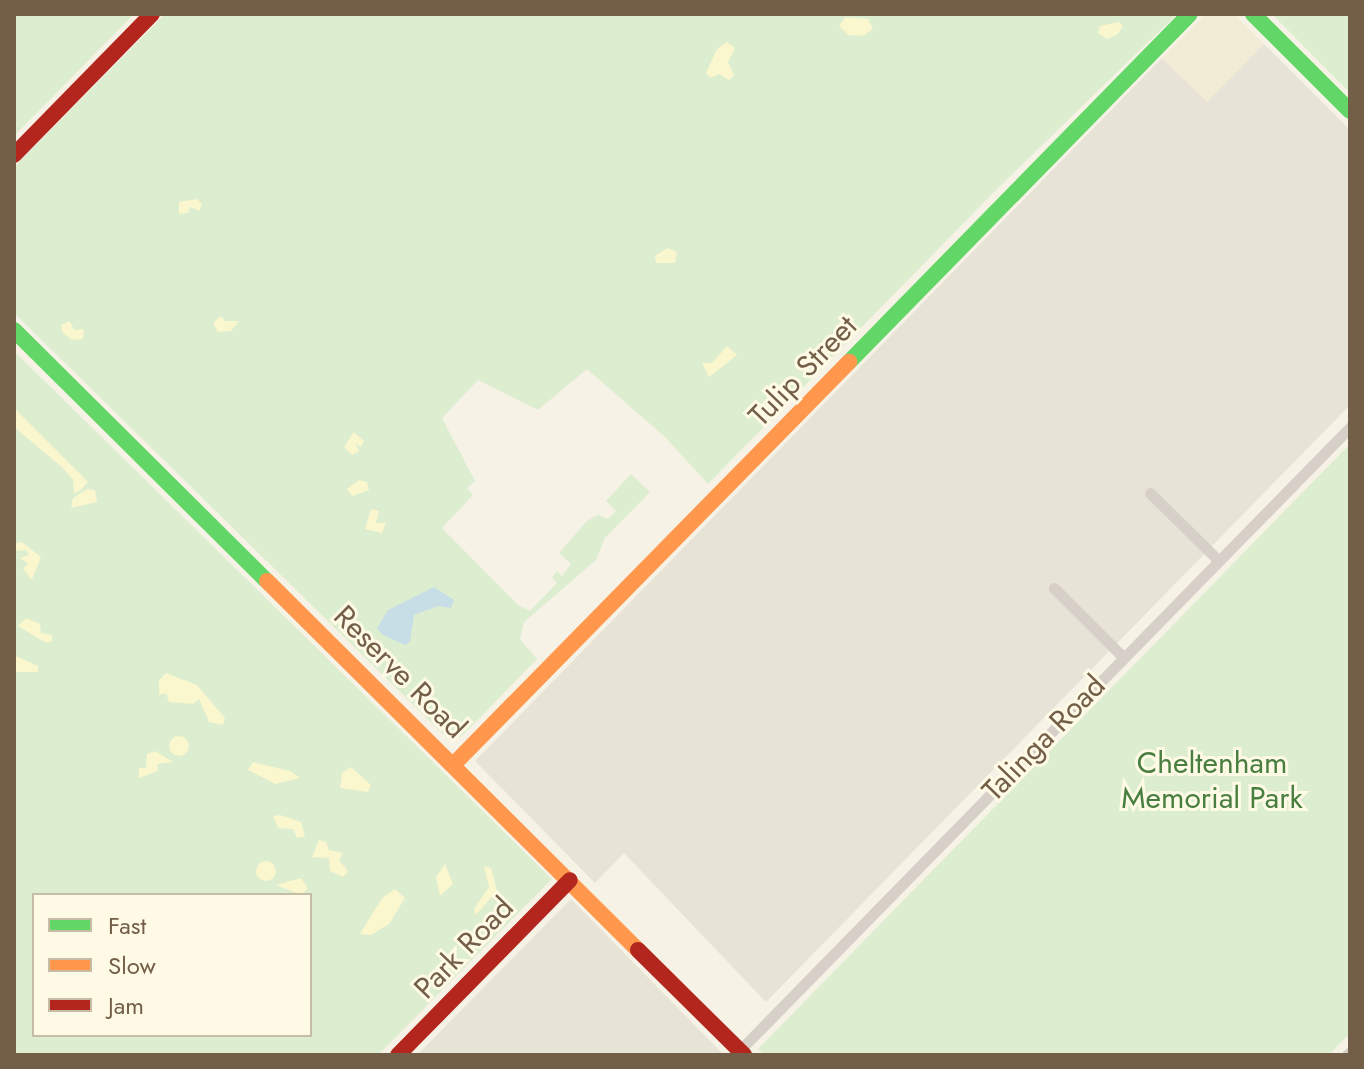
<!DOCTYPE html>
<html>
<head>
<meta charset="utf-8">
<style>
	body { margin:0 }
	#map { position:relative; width:1364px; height:1069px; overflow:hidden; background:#f6f2e5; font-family:Jost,sans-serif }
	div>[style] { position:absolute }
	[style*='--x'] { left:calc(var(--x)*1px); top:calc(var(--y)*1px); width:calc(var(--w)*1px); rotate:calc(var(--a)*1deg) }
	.residential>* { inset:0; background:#f2ebd5 }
	.industrial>* { inset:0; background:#e8e3d7 }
	.green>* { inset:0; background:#ddedd0 }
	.sand>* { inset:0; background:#faf6cd }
	.round { border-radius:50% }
	.water>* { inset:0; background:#c8dee6 }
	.street>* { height:11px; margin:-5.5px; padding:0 5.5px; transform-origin:5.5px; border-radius:5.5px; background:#d7d0c9 }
	.fast>* { height:16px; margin:-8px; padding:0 8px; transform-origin:8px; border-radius:8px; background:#63d668 }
	.slow>* { height:16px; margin:-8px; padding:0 8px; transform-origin:8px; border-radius:8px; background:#ff974d }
	.jam>* { height:16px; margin:-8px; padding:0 8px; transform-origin:8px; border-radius:8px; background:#b3261e }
	span { translate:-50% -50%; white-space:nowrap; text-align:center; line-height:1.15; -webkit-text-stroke:6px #fffae6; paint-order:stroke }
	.street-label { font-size:30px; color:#735f47 }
	.park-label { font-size:30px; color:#487f41 }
	.frame { position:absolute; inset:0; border:16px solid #735f47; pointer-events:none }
	.legend { position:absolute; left:32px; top:893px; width:280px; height:144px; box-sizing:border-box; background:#fffae6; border:2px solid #c7bca6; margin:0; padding:10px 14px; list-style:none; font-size:24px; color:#735f47 }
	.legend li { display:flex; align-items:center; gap:16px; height:40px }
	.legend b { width:40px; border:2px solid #c7bca6 }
</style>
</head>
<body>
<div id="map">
	<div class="residential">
		<div style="clip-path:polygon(1206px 14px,1234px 14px,1264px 44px,1207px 103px,1162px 58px)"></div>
	</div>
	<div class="industrial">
		<div style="clip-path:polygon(1264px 44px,1350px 130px,1350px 405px,766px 1002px,624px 853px,595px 883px,475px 761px,1162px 58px,1207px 102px)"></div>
		<div style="clip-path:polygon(571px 899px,724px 1055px,417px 1055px)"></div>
	</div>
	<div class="green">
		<div style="clip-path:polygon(14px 14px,134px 14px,14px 136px)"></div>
		<div style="clip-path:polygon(165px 14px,1177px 14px,996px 190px,708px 484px,665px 437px,587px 369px,538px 410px,478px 380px,442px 418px,475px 481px,467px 488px,473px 495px,442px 528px,518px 605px,530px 611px,557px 583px,552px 578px,557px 571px,562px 576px,571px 564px,559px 553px,587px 521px,598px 515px,608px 519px,616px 511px,606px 501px,631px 474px,650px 492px,605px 538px,596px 560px,524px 622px,520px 639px,537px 659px,461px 737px,443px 734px,14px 313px,14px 167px)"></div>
		<div style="clip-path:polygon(1272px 14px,1350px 14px,1350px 93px)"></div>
		<div style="clip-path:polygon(evenodd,14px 351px,552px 879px,378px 1055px,14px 1055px,14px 351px,34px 895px,310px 895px,310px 1035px,34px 1035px,34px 895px)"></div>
		<div style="clip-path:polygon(1350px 444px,1350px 1033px,1329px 1055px,764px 1055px,758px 1049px)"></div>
	</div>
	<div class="sand">
		<div style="clip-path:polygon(845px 17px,868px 19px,873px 29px,863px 36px,848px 35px,839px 26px)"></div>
		<div style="clip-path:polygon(1119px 22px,1123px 26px,1118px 34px,1107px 39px,1098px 33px,1100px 26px)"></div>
		<div style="clip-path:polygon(727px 42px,735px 48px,728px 62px,734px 75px,729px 80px,719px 74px,710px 78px,706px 73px,717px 49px)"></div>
		<div style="clip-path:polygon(197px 199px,202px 204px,199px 211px,190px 207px,188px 213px,179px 214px,179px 202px)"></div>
		<div style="clip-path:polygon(667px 248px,677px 252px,675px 263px,656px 263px,655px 256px)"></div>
		<div style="clip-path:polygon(221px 316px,225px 321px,239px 321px,231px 331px,218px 332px,213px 323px)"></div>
		<div style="clip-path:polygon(70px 321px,74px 330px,84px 329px,83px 339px,72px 340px,62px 332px,61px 325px)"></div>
		<div style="clip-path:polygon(727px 346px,737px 355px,709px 377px,702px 363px,712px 363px)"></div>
		<div style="clip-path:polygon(14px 408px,88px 482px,80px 491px,74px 493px,73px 480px,64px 469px,14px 427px)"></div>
		<div style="clip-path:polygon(354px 432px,364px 441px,361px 447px,355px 443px,359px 451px,352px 455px,344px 447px)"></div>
		<div style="clip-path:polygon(359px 480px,367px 482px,369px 490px,352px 496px,347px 489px)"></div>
		<div style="clip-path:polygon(87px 489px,95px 490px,97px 502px,71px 508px,73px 498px)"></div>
		<div style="clip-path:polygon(371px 509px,379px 511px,376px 523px,386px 523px,382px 533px,365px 529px)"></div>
		<div style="clip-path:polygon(22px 542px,41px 557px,32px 580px,23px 569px,28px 563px,20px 558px,29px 555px,26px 550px,14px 551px,14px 544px)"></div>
		<div style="clip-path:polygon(26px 618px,40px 624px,41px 633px,52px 635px,52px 641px,46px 643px,18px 626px)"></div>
		<div style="clip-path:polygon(14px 655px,38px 666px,38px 672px,14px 672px)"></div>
		<div style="clip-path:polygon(166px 673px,197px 685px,225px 718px,223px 725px,209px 722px,199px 699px,193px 704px,169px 702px,166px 693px,159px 695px,159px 680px)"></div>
		<div class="round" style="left:169px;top:736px;width:20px;height:20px"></div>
		<div style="clip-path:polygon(155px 751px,173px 762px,157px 764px,158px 771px,139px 778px,139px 768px,146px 768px,147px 754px)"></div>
		<div style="clip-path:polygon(253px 762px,290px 771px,300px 778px,275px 784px,248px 770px)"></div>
		<div style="clip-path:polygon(351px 767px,371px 785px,368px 792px,340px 788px,342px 773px)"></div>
		<div style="clip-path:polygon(280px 815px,301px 822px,305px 836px,297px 838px,293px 829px,278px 828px,273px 816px)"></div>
		<div style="clip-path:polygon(319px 840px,326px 842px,329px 850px,343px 853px,339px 860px,348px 871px,343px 877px,330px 871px,329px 858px,312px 857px)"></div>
		<div class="round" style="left:256px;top:861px;width:20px;height:20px"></div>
		<div style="clip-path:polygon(445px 864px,453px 884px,440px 896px,436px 877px)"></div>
		<div style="clip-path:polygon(484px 866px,491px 868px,497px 891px,476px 915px,474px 909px,489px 887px)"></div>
		<div style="clip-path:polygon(301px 878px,308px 888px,301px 895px,276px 885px)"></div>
		<div style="clip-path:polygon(395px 889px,405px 898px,389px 924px,371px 935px,360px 934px,382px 898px)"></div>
	</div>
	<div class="water">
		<div style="clip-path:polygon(434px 587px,454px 600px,451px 608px,438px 606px,414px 615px,410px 642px,405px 645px,383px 635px,377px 628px,388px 610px)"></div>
	</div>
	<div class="street">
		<div style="--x:1150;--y:493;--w:95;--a:44.6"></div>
		<div style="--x:1054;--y:588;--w:98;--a:45"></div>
		<div style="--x:740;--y:1050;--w:872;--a:-45.6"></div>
		<div style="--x:1347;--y:1055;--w:4;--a:-45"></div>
	</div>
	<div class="fast">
		<div style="--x:1253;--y:14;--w:137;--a:45"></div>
		<div style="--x:14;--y:330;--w:356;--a:44.8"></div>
		<div style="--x:849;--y:362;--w:487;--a:-45.6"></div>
	</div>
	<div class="slow">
		<div style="--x:267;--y:581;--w:523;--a:44.85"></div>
		<div style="--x:454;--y:764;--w:564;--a:-45.5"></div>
	</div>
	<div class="jam">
		<div style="--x:14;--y:155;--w:197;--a:-45.6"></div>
		<div style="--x:638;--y:950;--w:149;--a:44.7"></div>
		<div style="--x:398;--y:1055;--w:245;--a:-45.5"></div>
	</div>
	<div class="street-label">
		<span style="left:803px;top:371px;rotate:-46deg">Tulip Street</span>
		<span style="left:400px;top:672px;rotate:45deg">Reserve Road</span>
		<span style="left:1044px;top:738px;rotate:-46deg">Talinga Road</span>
		<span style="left:464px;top:948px;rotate:-46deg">Park Road</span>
	</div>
	<div class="park-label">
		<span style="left:1212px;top:780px">Cheltenham<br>Memorial Park</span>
	</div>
	<div class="frame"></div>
	<ul class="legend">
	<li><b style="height:10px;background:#63d668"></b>Fast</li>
	<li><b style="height:10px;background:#ff974d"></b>Slow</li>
	<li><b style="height:10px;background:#b3261e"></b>Jam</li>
	</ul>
</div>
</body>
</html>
